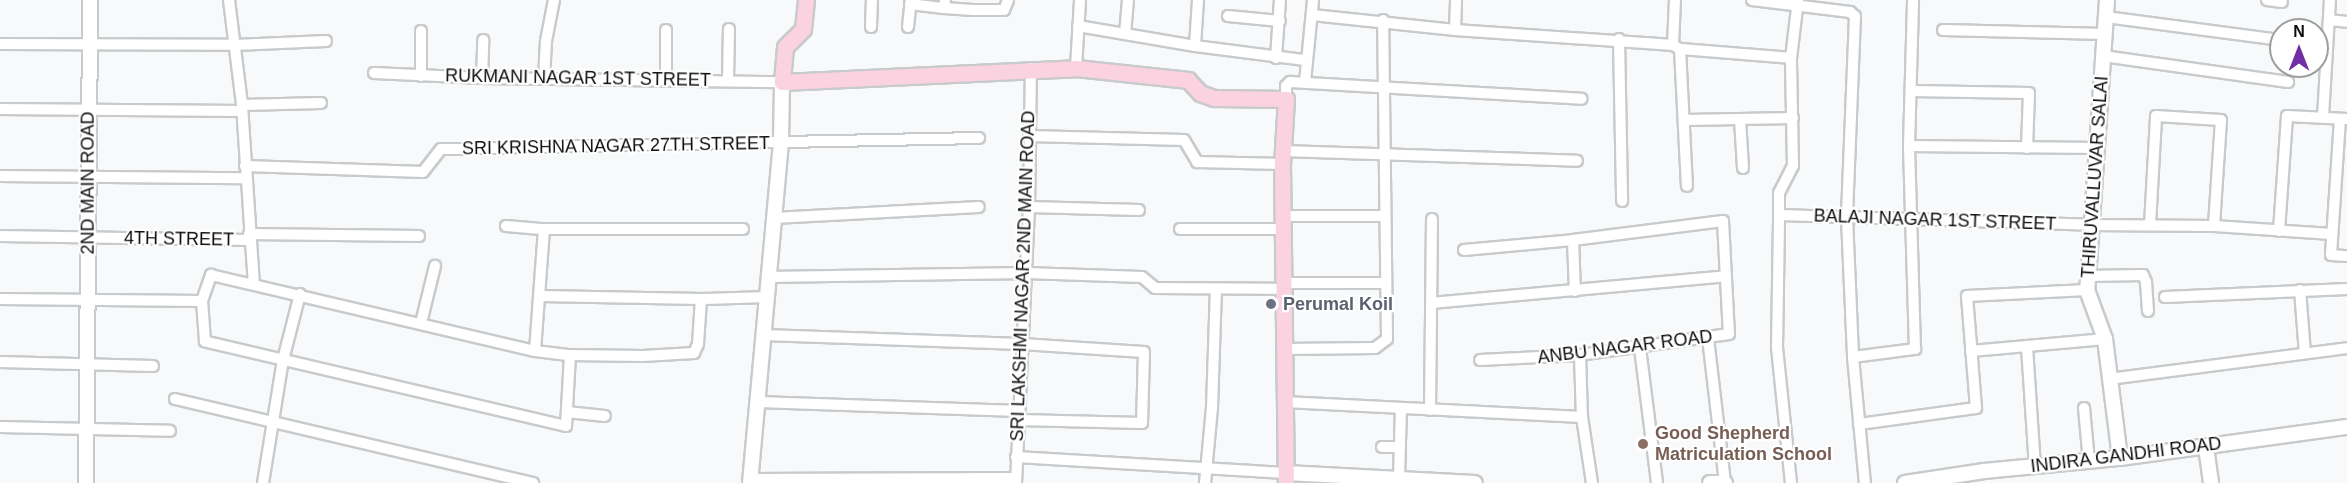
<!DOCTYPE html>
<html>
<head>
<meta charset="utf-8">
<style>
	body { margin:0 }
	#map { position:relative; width:2347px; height:483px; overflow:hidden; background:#f7f9fa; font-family:Arial,sans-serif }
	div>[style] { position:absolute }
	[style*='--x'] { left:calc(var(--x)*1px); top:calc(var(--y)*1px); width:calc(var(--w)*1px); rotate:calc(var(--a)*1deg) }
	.roads { filter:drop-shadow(2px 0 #c8cacb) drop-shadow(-2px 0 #c8cacb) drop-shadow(0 2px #c8cacb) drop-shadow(0 -2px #c8cacb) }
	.minor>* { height:10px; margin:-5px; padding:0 5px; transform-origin:5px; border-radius:5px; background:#fff }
	.tertiary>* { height:14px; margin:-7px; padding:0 7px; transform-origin:7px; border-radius:7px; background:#fff }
	.secondary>* { height:15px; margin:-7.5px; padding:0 7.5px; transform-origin:7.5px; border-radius:7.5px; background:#fad2e0 }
	.dots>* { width:16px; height:16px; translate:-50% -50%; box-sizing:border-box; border:3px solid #fff; border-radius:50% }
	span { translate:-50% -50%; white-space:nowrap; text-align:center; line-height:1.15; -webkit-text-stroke:4.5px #fff; paint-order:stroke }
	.street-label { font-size:18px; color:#0b0c0c }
	.worship-label { font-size:18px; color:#5b616d; font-weight:700 }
	.left { translate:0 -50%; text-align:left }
	.education-label { font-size:18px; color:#785e54; font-weight:700 }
	.north { position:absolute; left:2269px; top:18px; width:60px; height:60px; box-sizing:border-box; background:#fff; border:2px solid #9d9e9e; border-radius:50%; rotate:0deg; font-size:16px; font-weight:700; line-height:24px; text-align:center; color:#0b0c0c }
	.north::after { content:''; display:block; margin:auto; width:21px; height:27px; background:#702fa4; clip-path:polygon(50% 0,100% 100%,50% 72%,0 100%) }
</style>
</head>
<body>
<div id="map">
	<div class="roads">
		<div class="minor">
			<div style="--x:229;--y:0;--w:106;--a:82.9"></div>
			<div style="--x:242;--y:105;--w:179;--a:86.2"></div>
			<div style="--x:945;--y:0;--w:8;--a:97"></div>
			<div style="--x:944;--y:8;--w:29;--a:4"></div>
			<div style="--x:973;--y:10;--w:31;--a:0"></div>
			<div style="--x:1004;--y:10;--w:11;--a:-68"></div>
			<div style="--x:1752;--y:0;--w:99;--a:7"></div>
			<div style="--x:1850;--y:12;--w:6;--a:39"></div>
			<div style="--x:1855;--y:16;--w:202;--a:92.3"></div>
			<div style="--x:1847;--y:218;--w:139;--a:87.5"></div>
			<div style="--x:1853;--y:357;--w:127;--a:84.6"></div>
			<div style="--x:2267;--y:0;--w:15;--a:8"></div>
			<div style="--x:910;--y:4;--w:34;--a:7"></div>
			<div style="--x:1312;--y:15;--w:144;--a:6"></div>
			<div style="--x:1455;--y:30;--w:219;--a:3.9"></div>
			<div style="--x:1673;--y:45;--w:8;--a:30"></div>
			<div style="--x:1680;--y:49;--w:137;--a:87.1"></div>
			<div style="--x:1228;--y:16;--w:52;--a:5.5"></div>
			<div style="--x:2106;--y:17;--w:177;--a:7.5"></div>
			<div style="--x:2329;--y:20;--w:18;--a:6"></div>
			<div style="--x:1078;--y:26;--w:119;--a:9.7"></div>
			<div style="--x:1195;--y:46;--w:111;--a:7.3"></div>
			<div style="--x:871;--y:27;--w:27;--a:-88"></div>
			<div style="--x:908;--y:27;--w:27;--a:-84"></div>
			<div style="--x:666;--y:30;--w:50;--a:90"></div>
			<div style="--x:1455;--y:30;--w:30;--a:-88"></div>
			<div style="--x:1943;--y:30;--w:162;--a:1.4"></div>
			<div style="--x:1125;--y:34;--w:34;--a:-85"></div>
			<div style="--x:1619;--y:39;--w:162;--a:88.9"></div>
			<div style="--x:0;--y:44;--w:235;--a:0.2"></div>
			<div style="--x:235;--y:45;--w:91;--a:-2.5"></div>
			<div style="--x:1673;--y:45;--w:45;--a:-87.5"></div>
			<div style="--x:1195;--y:46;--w:46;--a:-86.3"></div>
			<div style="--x:1680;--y:49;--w:111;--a:4.6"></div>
			<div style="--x:2103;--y:56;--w:187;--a:8"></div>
			<div style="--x:1276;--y:58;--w:58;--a:-86.1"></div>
			<div style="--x:1076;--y:68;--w:68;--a:-86.6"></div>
			<div style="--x:374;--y:73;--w:108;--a:2.7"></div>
			<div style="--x:482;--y:78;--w:300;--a:0.8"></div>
			<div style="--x:421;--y:76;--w:45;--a:-90"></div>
			<div style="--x:482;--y:78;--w:38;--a:-88"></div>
			<div style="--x:544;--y:79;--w:38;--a:-87"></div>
			<div style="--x:546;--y:41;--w:42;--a:-79"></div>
			<div style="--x:728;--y:80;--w:51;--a:-88.9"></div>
			<div style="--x:1305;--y:82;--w:82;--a:-84.4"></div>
			<div style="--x:1911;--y:91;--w:118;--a:1"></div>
			<div style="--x:2029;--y:93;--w:55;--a:92.1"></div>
			<div style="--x:1286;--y:99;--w:13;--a:-90"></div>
			<div style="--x:1286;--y:86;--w:6;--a:-45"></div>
			<div style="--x:1290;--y:82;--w:292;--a:3.3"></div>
			<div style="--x:242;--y:105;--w:79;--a:-1.5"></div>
			<div style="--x:0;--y:109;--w:242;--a:0.5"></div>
			<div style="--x:2323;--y:117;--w:117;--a:-86.6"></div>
			<div style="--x:1740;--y:119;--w:49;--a:86.5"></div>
			<div style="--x:2340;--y:119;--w:136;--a:93.8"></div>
			<div style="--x:2331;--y:255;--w:16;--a:4"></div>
			<div style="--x:1685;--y:120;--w:108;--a:-1.1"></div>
			<div style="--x:1029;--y:136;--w:155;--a:1.5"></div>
			<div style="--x:1184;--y:140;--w:26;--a:59"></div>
			<div style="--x:1197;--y:162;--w:85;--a:1.3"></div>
			<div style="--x:1909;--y:146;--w:188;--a:0.6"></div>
			<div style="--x:1283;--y:151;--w:294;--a:1.9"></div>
			<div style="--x:245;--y:166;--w:178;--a:1.9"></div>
			<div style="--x:423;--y:172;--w:29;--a:-52"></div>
			<div style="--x:441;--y:149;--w:538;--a:-1.17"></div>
			<div style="--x:0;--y:176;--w:245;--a:0.5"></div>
			<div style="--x:1029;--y:207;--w:110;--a:1.6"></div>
			<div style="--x:1779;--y:215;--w:312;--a:1.8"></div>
			<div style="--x:2091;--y:225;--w:123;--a:0.5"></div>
			<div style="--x:2214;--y:226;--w:118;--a:3.9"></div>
			<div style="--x:1282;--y:216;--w:102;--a:0"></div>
			<div style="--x:774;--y:218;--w:205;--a:-3.1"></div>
			<div style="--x:2150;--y:225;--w:109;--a:-86.8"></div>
			<div style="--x:2156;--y:116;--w:65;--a:3.5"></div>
			<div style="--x:2221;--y:120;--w:106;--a:93.8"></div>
			<div style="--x:506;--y:226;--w:38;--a:5"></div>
			<div style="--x:1180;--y:229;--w:103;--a:0"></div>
			<div style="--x:2279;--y:231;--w:115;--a:-86"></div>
			<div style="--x:2287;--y:116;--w:60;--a:2.9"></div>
			<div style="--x:249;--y:234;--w:170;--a:0.7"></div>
			<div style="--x:0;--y:236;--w:249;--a:0.9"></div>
			<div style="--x:1573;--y:240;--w:51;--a:87.8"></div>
			<div style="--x:1464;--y:250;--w:109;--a:-5.2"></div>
			<div style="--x:1573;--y:240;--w:151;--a:-7.2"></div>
			<div style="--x:1723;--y:221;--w:113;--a:87"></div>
			<div style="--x:1729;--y:334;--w:150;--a:172"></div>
			<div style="--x:1580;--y:355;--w:100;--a:177.1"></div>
			<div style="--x:2089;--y:276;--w:54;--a:-1.1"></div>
			<div style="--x:2143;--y:275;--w:8;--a:67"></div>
			<div style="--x:2146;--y:282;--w:29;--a:86"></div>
			<div style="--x:768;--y:277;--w:258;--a:-0.9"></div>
			<div style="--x:1026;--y:273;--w:116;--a:2"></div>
			<div style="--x:1142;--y:277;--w:17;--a:40"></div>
			<div style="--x:1155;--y:288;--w:129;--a:0.4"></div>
			<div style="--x:1284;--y:283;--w:101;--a:0"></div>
			<div style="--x:2300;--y:290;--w:63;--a:85.5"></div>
			<div style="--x:541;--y:296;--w:160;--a:1.1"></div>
			<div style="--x:2165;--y:297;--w:182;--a:-2.5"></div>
			<div style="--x:0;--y:299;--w:202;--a:0.6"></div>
			<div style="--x:1431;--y:303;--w:296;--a:-5.2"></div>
			<div style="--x:421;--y:323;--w:59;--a:-76.2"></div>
			<div style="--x:764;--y:335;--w:258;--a:2"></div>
			<div style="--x:1022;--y:344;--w:122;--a:3.8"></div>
			<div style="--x:1144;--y:352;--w:71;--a:91.6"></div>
			<div style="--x:1142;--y:423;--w:123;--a:-178.6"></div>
			<div style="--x:1708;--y:338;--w:145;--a:83.3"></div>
			<div style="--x:2027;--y:347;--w:119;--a:86.2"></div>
			<div style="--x:1640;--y:348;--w:136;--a:82.8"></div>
			<div style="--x:1285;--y:349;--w:90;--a:-0.6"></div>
			<div style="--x:1375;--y:348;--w:15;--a:-37"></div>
			<div style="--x:1387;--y:339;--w:319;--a:-90.7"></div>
			<div style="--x:535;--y:351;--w:122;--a:-85.8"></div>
			<div style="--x:544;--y:229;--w:199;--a:0"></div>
			<div style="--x:1971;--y:351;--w:135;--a:-5.1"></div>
			<div style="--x:570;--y:355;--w:71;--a:93.2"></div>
			<div style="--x:566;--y:426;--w:371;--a:-166.8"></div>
			<div style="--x:205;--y:341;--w:40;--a:-94.3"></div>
			<div style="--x:202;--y:301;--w:28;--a:-71"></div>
			<div style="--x:211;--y:275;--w:333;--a:13.2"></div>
			<div style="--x:535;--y:351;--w:35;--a:7"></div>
			<div style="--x:570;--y:355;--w:73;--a:0.8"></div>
			<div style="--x:643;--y:356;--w:51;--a:-3.4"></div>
			<div style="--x:694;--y:353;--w:10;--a:-66"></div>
			<div style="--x:698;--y:344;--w:45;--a:-86.2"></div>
			<div style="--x:701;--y:299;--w:66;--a:-1.7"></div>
			<div style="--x:1580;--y:355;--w:62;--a:88.2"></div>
			<div style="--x:1582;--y:417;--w:67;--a:81.4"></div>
			<div style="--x:1853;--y:357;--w:63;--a:-7.4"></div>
			<div style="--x:1915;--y:349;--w:203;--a:-91.7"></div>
			<div style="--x:1909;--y:146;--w:146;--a:-88.4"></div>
			<div style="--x:0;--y:362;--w:153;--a:1.5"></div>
			<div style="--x:2109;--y:379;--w:240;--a:-7.4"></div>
			<div style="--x:175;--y:399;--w:368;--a:13.2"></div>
			<div style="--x:758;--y:402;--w:261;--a:2"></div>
			<div style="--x:1285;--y:402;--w:297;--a:2.9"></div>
			<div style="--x:2084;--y:408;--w:54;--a:84.7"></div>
			<div style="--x:1430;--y:410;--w:191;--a:-89.4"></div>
			<div style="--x:567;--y:412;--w:38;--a:6"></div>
			<div style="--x:1859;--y:424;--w:118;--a:-7.8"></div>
			<div style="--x:1976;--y:408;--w:112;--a:-94.6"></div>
			<div style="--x:1967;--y:296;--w:120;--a:-2.9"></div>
			<div style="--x:0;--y:427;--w:170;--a:1.3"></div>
			<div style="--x:1382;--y:447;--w:18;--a:0"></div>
			<div style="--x:1016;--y:457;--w:270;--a:3.4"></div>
			<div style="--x:1399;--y:478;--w:70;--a:-88.4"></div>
			<div style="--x:751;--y:479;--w:265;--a:-0.2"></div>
			<div style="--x:263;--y:483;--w:125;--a:-80.8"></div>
			<div style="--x:283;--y:360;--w:68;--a:-75.6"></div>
			<div style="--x:1016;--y:483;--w:276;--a:-87.3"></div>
			<div style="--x:1029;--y:207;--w:139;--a:-89.2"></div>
			<div style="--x:1205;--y:483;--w:75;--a:-84.7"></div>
			<div style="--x:1212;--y:408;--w:119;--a:-88.1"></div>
			<div style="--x:1791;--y:483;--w:136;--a:-95.9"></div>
			<div style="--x:1777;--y:348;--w:133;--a:-89.1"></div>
			<div style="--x:1779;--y:215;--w:22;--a:-90"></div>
			<div style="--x:1779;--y:193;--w:30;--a:-63"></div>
			<div style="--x:1793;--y:166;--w:108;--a:-91.1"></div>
			<div style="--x:1791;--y:58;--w:58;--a:-83.1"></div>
		</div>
		<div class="tertiary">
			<div style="--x:2107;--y:0;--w:291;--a:93.9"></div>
			<div style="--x:2087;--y:290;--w:52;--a:69.8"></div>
			<div style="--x:2105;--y:339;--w:120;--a:82.8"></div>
			<div style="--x:2206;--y:447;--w:36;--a:82"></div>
			<div style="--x:1286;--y:473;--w:189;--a:3"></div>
			<div style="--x:86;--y:483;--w:483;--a:-89.5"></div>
			<div style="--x:750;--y:483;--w:342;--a:-84.8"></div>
			<div style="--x:781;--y:142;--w:60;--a:-89"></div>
			<div style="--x:1710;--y:483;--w:15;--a:0"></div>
			<div style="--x:1905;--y:483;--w:80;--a:-8.6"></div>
			<div style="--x:1984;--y:471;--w:137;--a:-5.5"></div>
			<div style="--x:2120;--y:458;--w:229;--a:-7.8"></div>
		</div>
		<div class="secondary">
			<div style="--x:806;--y:0;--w:29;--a:96"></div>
			<div style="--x:803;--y:29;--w:25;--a:135"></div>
			<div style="--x:785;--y:47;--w:35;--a:95"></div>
			<div style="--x:782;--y:82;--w:294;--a:-2.7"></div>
			<div style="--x:1076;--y:68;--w:113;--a:6.1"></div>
			<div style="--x:1188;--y:80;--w:18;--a:47"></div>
			<div style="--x:1200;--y:93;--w:15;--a:20"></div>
			<div style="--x:1214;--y:98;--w:72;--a:0.8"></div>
			<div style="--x:1286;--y:99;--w:65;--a:93.5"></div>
			<div style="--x:1282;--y:164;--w:319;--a:89.3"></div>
		</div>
	</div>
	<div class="dots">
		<div style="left:1271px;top:304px;background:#6b7280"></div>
		<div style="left:1643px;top:444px;background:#8d6e63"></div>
	</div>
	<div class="street-label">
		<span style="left:578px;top:78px;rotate:1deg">RUKMANI NAGAR 1ST STREET</span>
		<span style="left:616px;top:146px;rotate:-1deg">SRI KRISHNA NAGAR 27TH STREET</span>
		<span style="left:2095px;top:177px;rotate:-86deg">THIRUVALLUVAR SALAI</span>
		<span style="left:88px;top:183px;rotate:-90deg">2ND MAIN ROAD</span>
		<span style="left:1935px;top:220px;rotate:2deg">BALAJI NAGAR 1ST STREET</span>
		<span style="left:179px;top:239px;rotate:1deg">4TH STREET</span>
		<span style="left:1023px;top:276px;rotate:-88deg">SRI LAKSHMI NAGAR 2ND MAIN ROAD</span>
		<span style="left:1625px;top:347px;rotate:-7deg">ANBU NAGAR ROAD</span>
		<span style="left:2126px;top:455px;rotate:-7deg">INDIRA GANDHI ROAD</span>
	</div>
	<div class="worship-label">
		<span class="left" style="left:1283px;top:304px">Perumal Koil</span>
	</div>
	<div class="education-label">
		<span class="left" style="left:1655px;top:444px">Good Shepherd<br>Matriculation School</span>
	</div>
	<div class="north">N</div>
</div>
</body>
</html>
